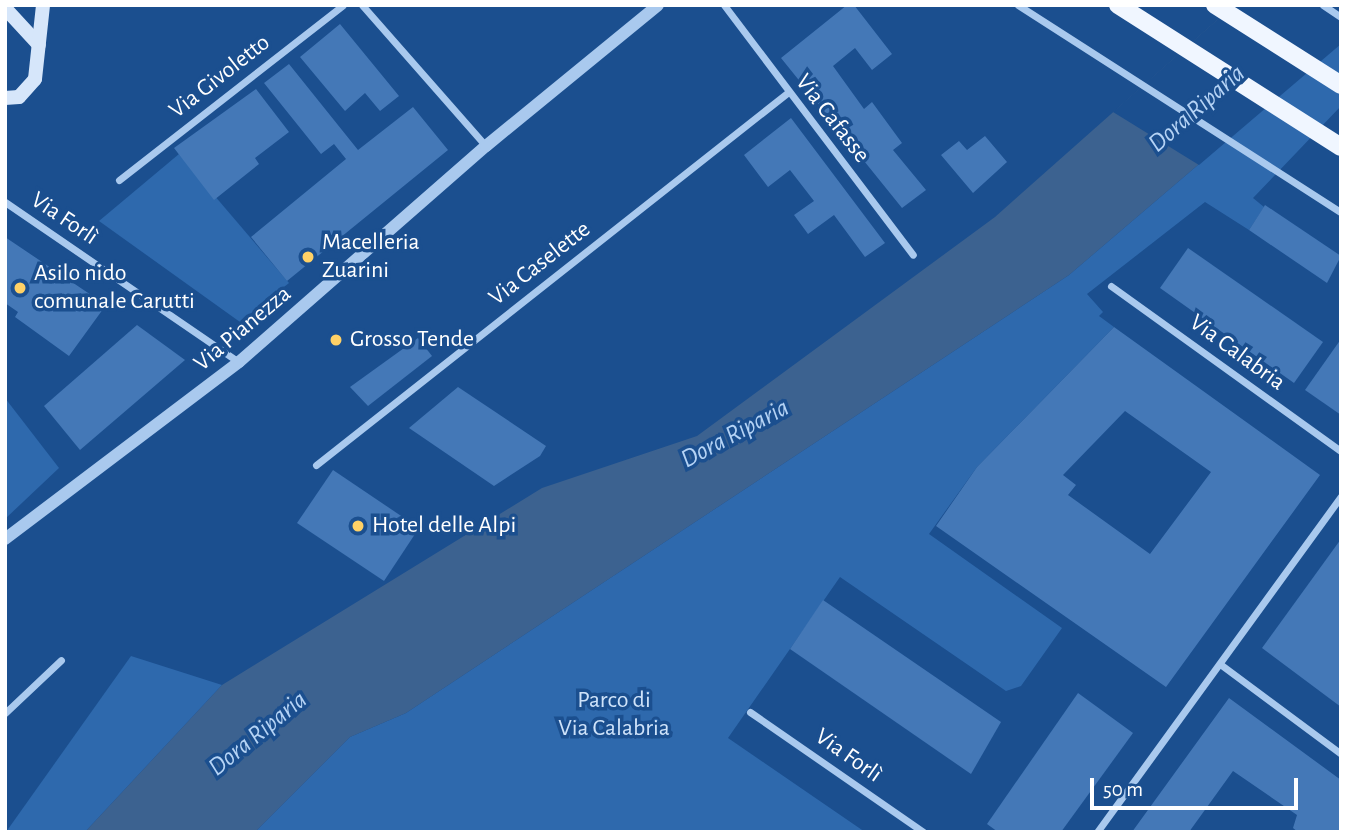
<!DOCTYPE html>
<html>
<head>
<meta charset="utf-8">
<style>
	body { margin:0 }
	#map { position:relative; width:1346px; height:837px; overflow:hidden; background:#1b4f8f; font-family:"Alegreya Sans",sans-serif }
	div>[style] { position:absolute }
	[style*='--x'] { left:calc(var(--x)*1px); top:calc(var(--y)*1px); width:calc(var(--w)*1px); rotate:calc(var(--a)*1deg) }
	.green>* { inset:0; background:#2e69ad }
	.water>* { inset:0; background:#3c6290 }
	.pier>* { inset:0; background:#1b4f8f }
	.building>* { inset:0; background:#4478b7 }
	.minor>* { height:7px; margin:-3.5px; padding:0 3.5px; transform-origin:3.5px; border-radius:3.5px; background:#a9c9ee }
	.tertiary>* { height:12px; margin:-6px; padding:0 6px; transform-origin:6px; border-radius:6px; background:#a9c9ee }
	.secondary>* { height:14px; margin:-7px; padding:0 7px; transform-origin:7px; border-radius:7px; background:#d6e6fa }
	.primary>* { height:18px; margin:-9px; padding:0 9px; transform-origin:9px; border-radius:9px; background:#f0f6ff }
	.dots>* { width:19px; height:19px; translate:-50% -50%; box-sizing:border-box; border:4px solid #1b4f8f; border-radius:50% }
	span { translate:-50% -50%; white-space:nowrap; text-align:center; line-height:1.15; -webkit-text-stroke:7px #1b4f8f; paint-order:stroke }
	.street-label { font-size:24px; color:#fff }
	.poi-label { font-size:24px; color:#fff }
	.left { translate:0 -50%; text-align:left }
	.park-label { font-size:24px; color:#cfe3fa }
	.water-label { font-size:26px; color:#b5d3f5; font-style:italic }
	.frame { position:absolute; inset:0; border:7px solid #fff; pointer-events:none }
	.scale { position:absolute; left:1090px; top:778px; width:208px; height:32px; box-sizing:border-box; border:4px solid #fff; border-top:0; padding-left:9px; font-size:21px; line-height:24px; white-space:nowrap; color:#fff; -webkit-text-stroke:5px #1b4f8f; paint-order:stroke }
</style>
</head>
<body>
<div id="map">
	<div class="green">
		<div style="clip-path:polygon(1341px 43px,1341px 106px,1253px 198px,1264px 207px,1249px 230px,1205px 202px,1087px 294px,1103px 312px,1099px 316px,1114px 327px,977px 467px,929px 534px,1062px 628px,1021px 686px,1006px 691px,840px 577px,728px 738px,865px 832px,255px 832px,350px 737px,406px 713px,1069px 275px)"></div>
		<div style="clip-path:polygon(179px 154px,289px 283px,240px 322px,99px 221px)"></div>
		<div style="clip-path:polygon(5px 398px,59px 468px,5px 519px)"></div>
		<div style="clip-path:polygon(131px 656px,222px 685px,85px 832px,6px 832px)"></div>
	</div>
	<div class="water">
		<div style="clip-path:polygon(1234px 5px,1341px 5px,1341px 43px,1069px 275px,406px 713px,350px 737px,255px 832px,85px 832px,222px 685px,542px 488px,697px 436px,995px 217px)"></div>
	</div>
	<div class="pier">
		<div style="clip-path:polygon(1234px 5px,1341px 5px,1341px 44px,1199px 165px,1113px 112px)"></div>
	</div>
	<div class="building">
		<div style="clip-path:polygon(847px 5px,854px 5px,892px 54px,872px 70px,855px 48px,833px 66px,864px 109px,872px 102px,902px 143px,893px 150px,926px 190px,902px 208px,781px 58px)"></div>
		<div style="clip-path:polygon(340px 24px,399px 96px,380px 111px,365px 93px,345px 111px,300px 57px)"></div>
		<div style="clip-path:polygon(289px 64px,358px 150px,413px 107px,448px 150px,287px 281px,251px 237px,346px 159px,334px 144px,321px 154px,264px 83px)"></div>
		<div style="clip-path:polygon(256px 89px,289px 132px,255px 158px,259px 164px,214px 200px,174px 148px)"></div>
		<div style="clip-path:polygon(791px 118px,885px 243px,865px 257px,834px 215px,808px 234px,794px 215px,814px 201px,790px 170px,768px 187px,744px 155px)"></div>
		<div style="clip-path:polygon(985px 136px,1007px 162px,973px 193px,941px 155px,959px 141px,967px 150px)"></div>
		<div style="clip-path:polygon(1265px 205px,1341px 256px,1327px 283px,1249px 230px)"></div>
		<div style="clip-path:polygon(5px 237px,106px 305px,69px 356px,15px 317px,18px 312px,5px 303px)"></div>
		<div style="clip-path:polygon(1188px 248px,1323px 342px,1294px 383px,1160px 288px)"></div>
		<div style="clip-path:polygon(137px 325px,185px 360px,80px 450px,44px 406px)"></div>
		<div style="clip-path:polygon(evenodd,1114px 327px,1320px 475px,1166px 687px,936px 526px,977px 467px,1114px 327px,1125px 411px,1211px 472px,1150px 554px,1068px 495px,1076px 485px,1063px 475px,1125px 411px)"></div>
		<div style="clip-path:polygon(418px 338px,432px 356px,368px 406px,350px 387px)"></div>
		<div style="clip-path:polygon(1341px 339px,1341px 415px,1305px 390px)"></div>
		<div style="clip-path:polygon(458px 387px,546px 446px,540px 456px,494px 486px,409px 428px)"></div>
		<div style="clip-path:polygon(333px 470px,419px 528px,384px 581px,297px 523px)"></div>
		<div style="clip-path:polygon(1341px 539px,1341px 707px,1262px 648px)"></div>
		<div style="clip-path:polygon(823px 600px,1001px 722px,971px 774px,790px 649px)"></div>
		<div style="clip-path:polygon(1078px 693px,1133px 733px,1061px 832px,998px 832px,987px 824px)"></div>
		<div style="clip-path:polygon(1229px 698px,1341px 780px,1341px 832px,1298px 832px,1293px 828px,1297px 815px,1233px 771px,1189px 832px,1132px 832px)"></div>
	</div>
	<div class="minor">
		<div style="--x:362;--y:5;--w:188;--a:48.7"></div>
		<div style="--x:724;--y:5;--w:313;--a:52.9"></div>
		<div style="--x:1018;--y:5;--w:384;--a:32.7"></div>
		<div style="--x:1323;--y:5;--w:22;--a:34"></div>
		<div style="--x:119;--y:180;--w:284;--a:-38"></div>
		<div style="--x:5;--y:202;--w:283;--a:34.4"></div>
		<div style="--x:1111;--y:286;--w:283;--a:35.7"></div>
		<div style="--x:316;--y:465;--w:600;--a:-38.3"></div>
		<div style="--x:1220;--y:664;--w:151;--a:36.6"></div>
		<div style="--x:750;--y:712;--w:211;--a:34.7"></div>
		<div style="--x:5;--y:713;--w:77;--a:-43.4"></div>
		<div style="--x:1097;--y:832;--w:415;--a:-54"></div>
	</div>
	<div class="tertiary">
		<div style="--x:5;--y:539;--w:293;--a:-37.1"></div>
		<div style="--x:239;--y:362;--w:328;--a:-41.2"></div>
		<div style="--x:486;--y:146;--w:222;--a:-39.3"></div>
	</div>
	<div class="secondary">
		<div style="--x:5;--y:8;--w:50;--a:47.4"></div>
		<div style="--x:5;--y:98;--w:14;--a:-4"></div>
		<div style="--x:19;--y:97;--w:24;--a:-48"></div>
		<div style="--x:35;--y:79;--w:74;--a:-83.8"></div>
	</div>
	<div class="primary">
		<div style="--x:1118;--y:5;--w:264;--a:32.5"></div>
		<div style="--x:1215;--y:5;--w:149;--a:32.4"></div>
	</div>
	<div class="dots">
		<div style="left:308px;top:257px;background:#ffd166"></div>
		<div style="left:20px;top:288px;background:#ffd166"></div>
		<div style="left:336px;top:340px;background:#ffd166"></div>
		<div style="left:358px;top:526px;background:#ffd166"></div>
	</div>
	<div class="street-label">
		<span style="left:220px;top:77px;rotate:-38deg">Via Givoletto</span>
		<span style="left:832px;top:119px;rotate:52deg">Via Cafasse</span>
		<span style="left:64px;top:219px;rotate:34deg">Via Forlì</span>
		<span style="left:540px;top:264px;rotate:-38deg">Via Caselette</span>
		<span style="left:243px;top:329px;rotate:-40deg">Via Pianezza</span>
		<span style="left:1237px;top:353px;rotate:36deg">Via Calabria</span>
		<span style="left:848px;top:756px;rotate:35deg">Via Forlì</span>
	</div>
	<div class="poi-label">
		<span class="left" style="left:322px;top:257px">Macelleria<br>Zuarini</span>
		<span class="left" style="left:34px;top:288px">Asilo nido<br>comunale Carutti</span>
		<span class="left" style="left:350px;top:340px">Grosso Tende</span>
		<span class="left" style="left:372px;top:526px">Hotel delle Alpi</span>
	</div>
	<div class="park-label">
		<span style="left:614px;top:715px">Parco di<br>Via Calabria</span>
	</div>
	<div class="water-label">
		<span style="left:1197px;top:109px;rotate:-41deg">Dora Riparia</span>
		<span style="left:735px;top:434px;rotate:-28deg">Dora Riparia</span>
		<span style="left:258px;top:734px;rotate:-39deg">Dora Riparia</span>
	</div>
	<div class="frame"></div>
	<div class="scale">50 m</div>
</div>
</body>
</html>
